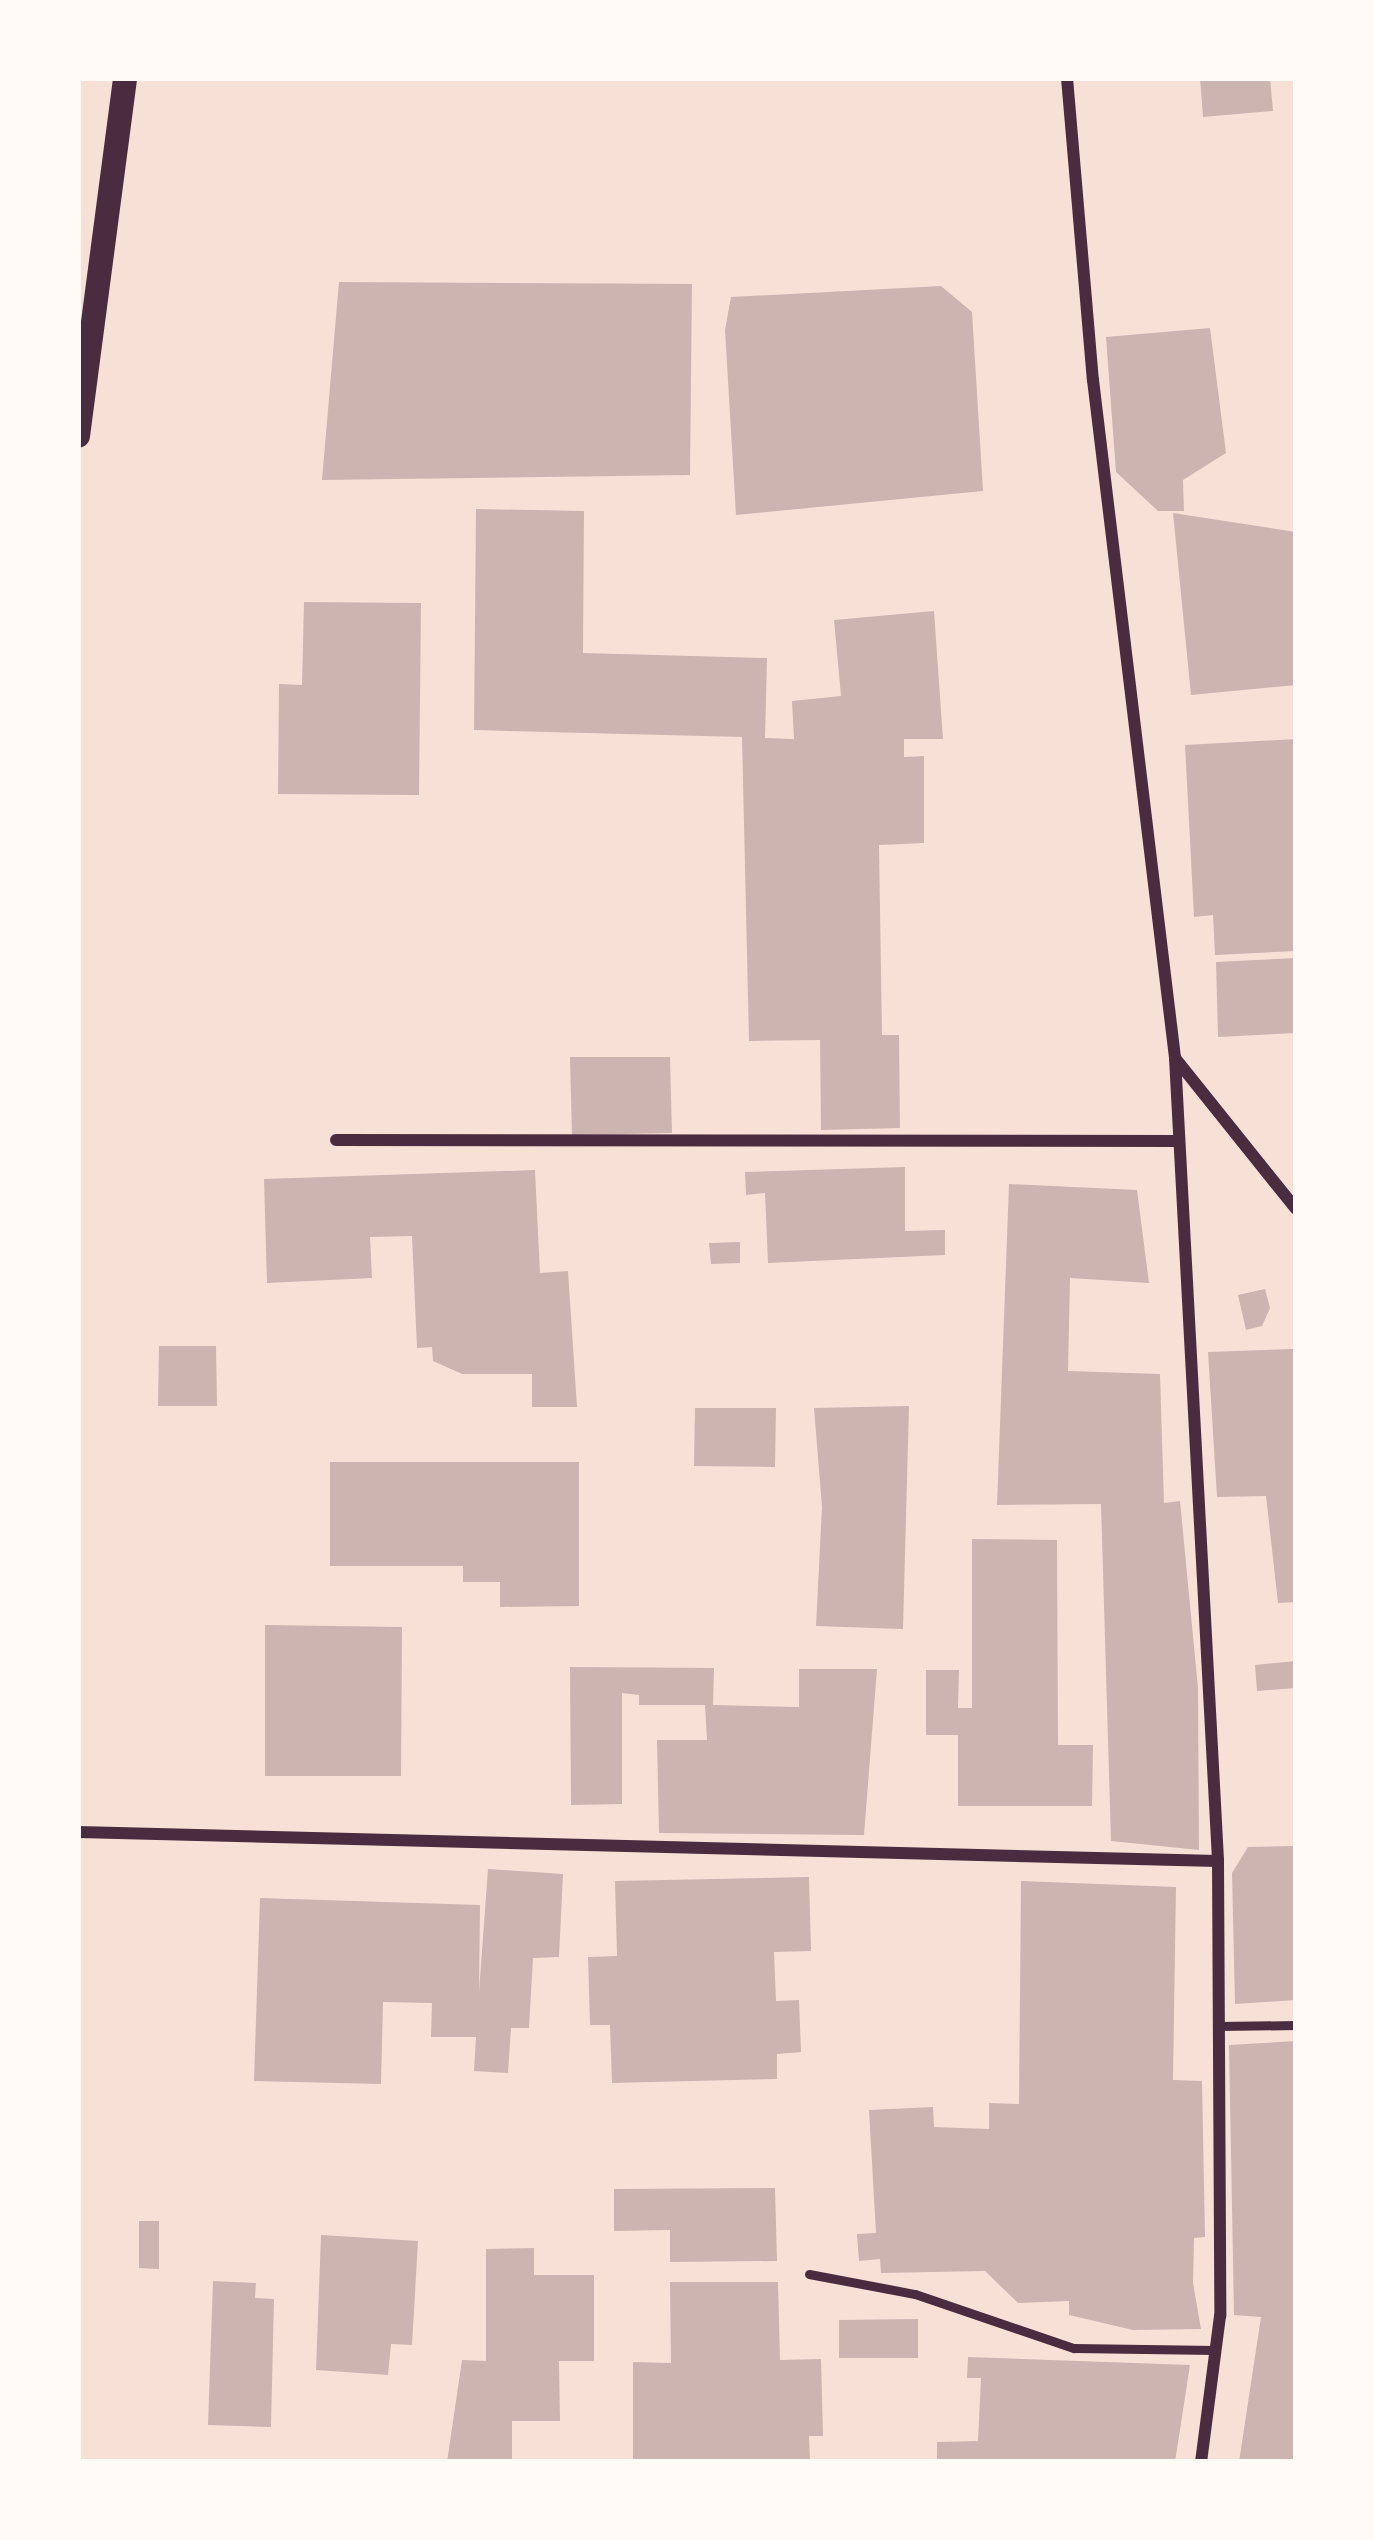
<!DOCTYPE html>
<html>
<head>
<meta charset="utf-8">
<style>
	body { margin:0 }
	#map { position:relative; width:1374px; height:2540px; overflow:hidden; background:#f7e1d7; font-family:"Zilla Slab",serif }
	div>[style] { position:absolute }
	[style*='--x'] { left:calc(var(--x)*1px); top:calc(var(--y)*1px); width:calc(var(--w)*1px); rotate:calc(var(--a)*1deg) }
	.building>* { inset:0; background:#ccb4b1 }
	.service>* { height:9px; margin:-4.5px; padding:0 4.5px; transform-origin:4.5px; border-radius:4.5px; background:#4a2c40 }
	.minor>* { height:12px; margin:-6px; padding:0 6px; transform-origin:6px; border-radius:6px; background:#4a2c40 }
	.secondary>* { height:24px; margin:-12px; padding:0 12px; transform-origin:12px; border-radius:12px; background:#4a2c40 }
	span { translate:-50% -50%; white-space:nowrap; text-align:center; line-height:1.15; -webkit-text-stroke:12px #fffaf5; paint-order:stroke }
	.frame { position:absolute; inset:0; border:81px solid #fffaf5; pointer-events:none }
</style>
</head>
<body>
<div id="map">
	<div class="building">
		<div style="clip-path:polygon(1200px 78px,1270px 78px,1273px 111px,1203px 117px)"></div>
		<div style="clip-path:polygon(339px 282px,692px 284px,690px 475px,322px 480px)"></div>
		<div style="clip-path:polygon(941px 286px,972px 312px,983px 491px,736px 515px,725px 330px,731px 297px)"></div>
		<div style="clip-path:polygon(1210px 328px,1226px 453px,1183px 480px,1184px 511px,1158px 511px,1116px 472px,1106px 337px)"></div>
		<div style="clip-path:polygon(476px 509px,584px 511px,583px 653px,767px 658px,765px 738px,794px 739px,792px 701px,841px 696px,834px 620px,934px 611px,943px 739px,904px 739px,904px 757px,924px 756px,924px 843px,879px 845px,882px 1035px,899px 1035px,900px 1128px,821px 1130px,820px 1040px,749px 1041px,742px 737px,474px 730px)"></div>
		<div style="clip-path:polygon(1173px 513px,1296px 532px,1296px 685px,1191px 695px)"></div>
		<div style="clip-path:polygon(304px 602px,421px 603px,419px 795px,278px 794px,279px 684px,302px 685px)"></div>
		<div style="clip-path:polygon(1296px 739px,1296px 951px,1215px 955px,1213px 915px,1194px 917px,1185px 745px)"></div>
		<div style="clip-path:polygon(1296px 958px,1296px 1033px,1218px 1037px,1216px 962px)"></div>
		<div style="clip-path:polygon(570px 1057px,670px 1057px,672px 1133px,572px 1135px)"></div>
		<div style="clip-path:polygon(905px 1167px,905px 1231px,945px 1230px,945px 1255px,768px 1263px,765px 1193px,746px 1195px,745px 1172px)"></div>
		<div style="clip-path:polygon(535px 1170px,540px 1273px,568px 1271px,577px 1407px,532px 1407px,532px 1374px,462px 1374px,433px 1361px,432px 1347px,417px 1348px,412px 1236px,370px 1237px,372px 1278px,267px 1283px,264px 1179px)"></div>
		<div style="clip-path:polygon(1009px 1184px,1137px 1190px,1149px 1283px,1070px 1278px,1068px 1371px,1160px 1374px,1164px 1503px,1180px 1501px,1198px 1688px,1199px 1850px,1111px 1841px,1101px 1504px,997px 1505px)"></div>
		<div style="clip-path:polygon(740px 1242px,740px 1263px,711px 1264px,709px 1243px)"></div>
		<div style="clip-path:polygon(1265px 1289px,1270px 1308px,1262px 1326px,1246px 1330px,1238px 1295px)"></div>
		<div style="clip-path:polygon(159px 1346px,216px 1346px,217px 1406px,158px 1406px)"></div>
		<div style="clip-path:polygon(1293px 1349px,1296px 1602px,1278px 1603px,1266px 1496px,1217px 1497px,1208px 1352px)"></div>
		<div style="clip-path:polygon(909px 1406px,903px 1629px,816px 1626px,822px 1507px,814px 1408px)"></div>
		<div style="clip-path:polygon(695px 1408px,776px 1408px,775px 1467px,694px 1466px)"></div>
		<div style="clip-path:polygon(330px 1462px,579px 1462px,579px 1606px,500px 1607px,500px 1582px,463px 1582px,463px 1566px,330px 1566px)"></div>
		<div style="clip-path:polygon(972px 1539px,1057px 1540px,1058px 1745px,1093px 1745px,1092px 1806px,958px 1806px,958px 1735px,926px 1735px,926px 1670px,959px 1670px,958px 1708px,972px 1708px)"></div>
		<div style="clip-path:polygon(265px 1625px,402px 1627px,401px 1776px,265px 1776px)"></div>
		<div style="clip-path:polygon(1296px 1661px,1296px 1688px,1257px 1691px,1255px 1665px)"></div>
		<div style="clip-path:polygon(570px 1667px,714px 1668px,713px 1705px,799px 1707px,799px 1669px,877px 1669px,864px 1835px,659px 1833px,657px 1740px,707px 1740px,705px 1705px,639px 1705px,639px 1695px,622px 1693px,622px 1804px,571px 1805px)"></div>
		<div style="clip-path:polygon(1293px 1846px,1296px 2000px,1235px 2004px,1232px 1873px,1248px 1847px)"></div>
		<div style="clip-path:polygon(488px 1869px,563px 1874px,559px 1957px,533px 1958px,529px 2028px,511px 2028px,508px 2073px,474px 2071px,476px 2037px,431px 2037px,432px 2003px,383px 2002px,381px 2084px,254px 2081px,260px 1898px,480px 1905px,479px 1992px)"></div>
		<div style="clip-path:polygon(809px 1877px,811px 1951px,774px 1952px,776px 2001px,799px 2000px,801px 2052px,777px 2054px,777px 2079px,612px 2083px,610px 2025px,590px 2025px,588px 1957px,617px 1956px,615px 1881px)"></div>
		<div style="clip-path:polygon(1021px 1881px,1176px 1887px,1173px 2080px,1202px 2081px,1205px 2237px,1194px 2238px,1193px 2283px,1201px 2329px,1133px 2330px,1069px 2315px,1069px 2301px,1018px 2303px,985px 2271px,881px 2273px,880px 2259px,859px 2261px,857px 2234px,876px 2233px,869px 2110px,933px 2107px,934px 2127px,989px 2129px,989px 2103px,1019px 2104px)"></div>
		<div style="clip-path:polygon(1296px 2041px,1296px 2462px,1239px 2462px,1261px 2317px,1234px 2315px,1229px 2045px)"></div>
		<div style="clip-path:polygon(775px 2188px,777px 2261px,670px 2262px,670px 2230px,614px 2231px,614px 2189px)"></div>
		<div style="clip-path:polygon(139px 2221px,159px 2221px,159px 2269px,139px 2268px)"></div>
		<div style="clip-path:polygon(321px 2235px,418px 2241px,412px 2345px,391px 2344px,388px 2375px,316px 2370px)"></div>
		<div style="clip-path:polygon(534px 2248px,534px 2275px,594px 2275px,594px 2361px,559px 2361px,560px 2421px,512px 2421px,512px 2461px,447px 2462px,462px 2360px,486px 2361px,486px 2249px)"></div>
		<div style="clip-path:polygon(213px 2281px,256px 2283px,255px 2298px,274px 2299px,271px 2427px,208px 2425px)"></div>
		<div style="clip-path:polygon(670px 2282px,778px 2282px,780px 2360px,821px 2359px,823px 2436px,809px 2436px,810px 2462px,633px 2462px,633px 2362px,671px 2363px)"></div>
		<div style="clip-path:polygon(918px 2319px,918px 2358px,839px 2358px,839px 2320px)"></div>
		<div style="clip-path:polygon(968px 2357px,1190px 2365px,1175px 2462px,937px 2462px,937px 2442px,978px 2441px,981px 2378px,967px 2378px)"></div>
	</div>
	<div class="service">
		<div style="--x:1219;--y:2026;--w:77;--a:-0.7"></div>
		<div style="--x:809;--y:2274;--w:108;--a:10.7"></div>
		<div style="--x:915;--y:2294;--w:168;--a:18.8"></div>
		<div style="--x:1074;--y:2348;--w:141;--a:0.8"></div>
	</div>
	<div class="minor">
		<div style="--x:1067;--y:78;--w:303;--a:85.1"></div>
		<div style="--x:1093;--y:380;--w:683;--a:83.1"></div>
		<div style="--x:1175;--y:1058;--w:193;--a:51.3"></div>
		<div style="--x:1175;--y:1058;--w:804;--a:86.93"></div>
		<div style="--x:1218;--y:1861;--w:455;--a:89.7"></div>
		<div style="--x:1220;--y:2316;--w:147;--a:97.4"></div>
		<div style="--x:336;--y:1140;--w:843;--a:0.07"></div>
		<div style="--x:78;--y:1832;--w:1140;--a:1.46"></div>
	</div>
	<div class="secondary">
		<div style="--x:78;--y:436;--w:361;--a:-82.5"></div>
	</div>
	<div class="frame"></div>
</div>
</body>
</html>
